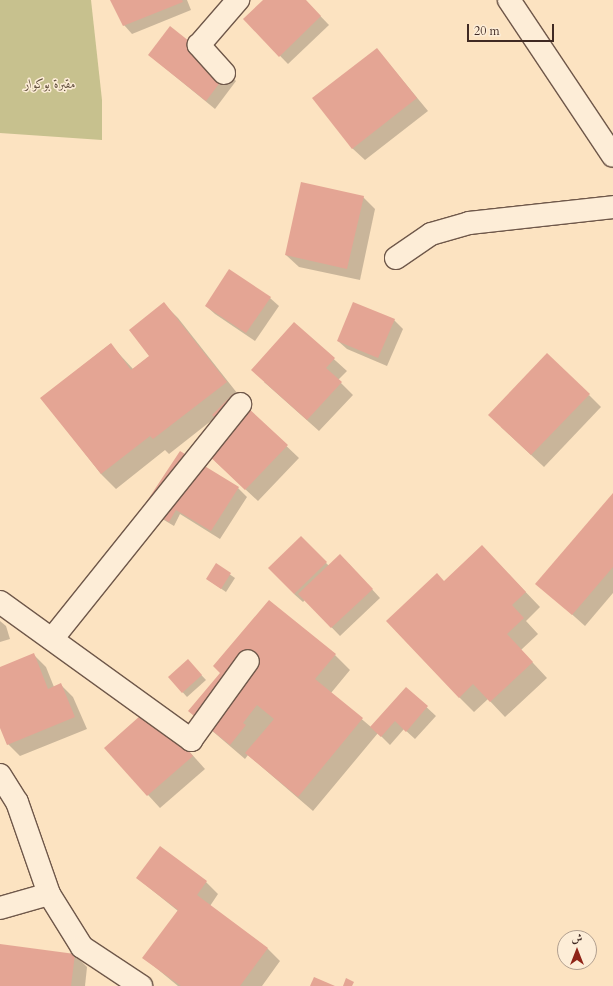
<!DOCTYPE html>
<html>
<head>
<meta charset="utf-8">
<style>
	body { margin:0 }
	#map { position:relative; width:613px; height:986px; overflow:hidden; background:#fce3c1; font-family:Cardo,Amiri,serif }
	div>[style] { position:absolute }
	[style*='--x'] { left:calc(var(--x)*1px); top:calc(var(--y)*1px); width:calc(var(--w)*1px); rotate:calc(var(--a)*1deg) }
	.green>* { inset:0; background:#c7c18e }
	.shadow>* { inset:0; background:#0003 }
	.building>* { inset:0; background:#e4a594 }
	.roads { filter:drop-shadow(1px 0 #6f584a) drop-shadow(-1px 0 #6f584a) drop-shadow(0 1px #6f584a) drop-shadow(0 -1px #6f584a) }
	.minor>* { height:22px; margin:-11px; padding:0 11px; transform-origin:11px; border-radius:11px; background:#fdedd7 }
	span { translate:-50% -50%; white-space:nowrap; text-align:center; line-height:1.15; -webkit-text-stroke:3px #fdedd7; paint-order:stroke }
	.park-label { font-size:13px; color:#62503e; font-style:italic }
	.north { position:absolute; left:557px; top:930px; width:40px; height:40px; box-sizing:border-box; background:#fdedd7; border:1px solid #b19f8f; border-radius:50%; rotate:0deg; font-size:11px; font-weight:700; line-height:16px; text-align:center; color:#402a23 }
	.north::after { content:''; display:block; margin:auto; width:14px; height:18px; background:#8f2418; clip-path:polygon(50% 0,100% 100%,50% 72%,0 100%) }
	.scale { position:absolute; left:467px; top:24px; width:87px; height:18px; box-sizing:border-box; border:2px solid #402a23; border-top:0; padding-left:5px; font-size:12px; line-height:14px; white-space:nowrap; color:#402a23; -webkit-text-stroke:3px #fdedd7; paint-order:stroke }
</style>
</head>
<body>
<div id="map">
	<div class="green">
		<div style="clip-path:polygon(0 0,91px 0,102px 100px,102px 140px,0 133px)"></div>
	</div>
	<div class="shadow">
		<div style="clip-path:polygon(111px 0,187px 0,191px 10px,132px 34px,124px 25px)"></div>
		<div style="clip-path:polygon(264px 0,305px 0,329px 25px,288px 64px,244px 19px)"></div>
		<div style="clip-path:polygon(377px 49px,428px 111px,365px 160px,352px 148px)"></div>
		<div style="clip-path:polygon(149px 55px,228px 73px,236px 81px,215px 109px)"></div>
		<div style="clip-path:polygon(363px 197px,375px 209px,360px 280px,299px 267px,286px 255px)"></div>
		<div style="clip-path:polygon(270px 298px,279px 306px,255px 341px,215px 314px,206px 306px)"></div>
		<div style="clip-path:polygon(163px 303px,178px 318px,241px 398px,238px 400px,299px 458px,258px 501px,215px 461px,216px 417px,169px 454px,165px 450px,116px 489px,101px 474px,42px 398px,110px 344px,133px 369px,150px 356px)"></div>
		<div style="clip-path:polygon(394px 320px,403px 329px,387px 366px,347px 349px,338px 341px)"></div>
		<div style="clip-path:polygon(294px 323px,347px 371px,338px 380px,353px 395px,319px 431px,264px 382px)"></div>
		<div style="clip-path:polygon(589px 395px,601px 407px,544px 467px,501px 427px)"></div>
		<div style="clip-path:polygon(238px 488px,247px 497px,220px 539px,180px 514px,174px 526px,149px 511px)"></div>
		<div style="clip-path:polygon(613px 495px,613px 593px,585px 626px,537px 583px)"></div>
		<div style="clip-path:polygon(301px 537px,329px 566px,349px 564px,380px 598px,340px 636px,305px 600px,303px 602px,294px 594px)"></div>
		<div style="clip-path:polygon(497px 562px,540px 607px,526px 621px,538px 634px,521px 650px,547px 678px,505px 717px,488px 699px,474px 712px,459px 697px,444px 582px)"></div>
		<div style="clip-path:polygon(216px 565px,235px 578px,226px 592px,207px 579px)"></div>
		<div style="clip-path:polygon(0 621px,6px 626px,10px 639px,0 642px)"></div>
		<div style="clip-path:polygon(34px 655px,46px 667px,54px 687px,61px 685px,73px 697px,87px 729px,20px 756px,8px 744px,0 725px,0 668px)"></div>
		<div style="clip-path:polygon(335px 655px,350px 670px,331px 693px,371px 727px,406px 688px,436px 716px,415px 739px,404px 729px,390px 745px,378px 733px,313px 811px,248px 755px,245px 759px,189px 711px)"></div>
		<div style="clip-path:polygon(192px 665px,206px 680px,187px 697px,169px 677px)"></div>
		<div style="clip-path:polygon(162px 721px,205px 769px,160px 808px,105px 748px)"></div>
		<div style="clip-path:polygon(137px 878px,206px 882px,218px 894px,210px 906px,268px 949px,280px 961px,262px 986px,178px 986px,144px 958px,178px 911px)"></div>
		<div style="clip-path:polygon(0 945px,75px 955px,87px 967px,85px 986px,0 986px)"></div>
	</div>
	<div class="building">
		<div style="clip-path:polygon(110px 0,182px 0,183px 2px,123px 26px)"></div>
		<div style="clip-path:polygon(263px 0,306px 0,321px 16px,279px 57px,243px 19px)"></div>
		<div style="clip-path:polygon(170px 26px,228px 72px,206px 101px,148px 55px)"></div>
		<div style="clip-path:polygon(377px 48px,417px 98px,352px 149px,312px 98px)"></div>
		<div style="clip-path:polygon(301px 182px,364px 196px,347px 269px,285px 255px)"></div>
		<div style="clip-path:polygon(229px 269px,271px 297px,246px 333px,205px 306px)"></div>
		<div style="clip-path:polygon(164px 302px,227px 382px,153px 439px,150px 436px,101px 474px,40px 398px,111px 343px,131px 370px,149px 356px,129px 330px)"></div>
		<div style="clip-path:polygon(353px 302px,395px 319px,378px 358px,337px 341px)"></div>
		<div style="clip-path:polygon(294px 322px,335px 358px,326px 368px,342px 382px,307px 420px,251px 370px)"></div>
		<div style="clip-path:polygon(547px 353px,590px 394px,531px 455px,488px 415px)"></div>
		<div style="clip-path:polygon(233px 394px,288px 445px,245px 490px,202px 449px,224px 426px,212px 415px)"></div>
		<div style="clip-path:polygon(180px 451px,239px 487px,211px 531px,176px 510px,169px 522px,143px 507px)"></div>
		<div style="clip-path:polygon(613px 493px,613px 567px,572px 615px,535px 584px)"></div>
		<div style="clip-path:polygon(301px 536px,327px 562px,294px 594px,268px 568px)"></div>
		<div style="clip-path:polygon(482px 545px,526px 592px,512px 605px,524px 618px,507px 634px,533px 662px,490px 702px,473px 684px,459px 698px,386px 621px,437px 573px,444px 581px)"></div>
		<div style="clip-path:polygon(340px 554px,373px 589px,331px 628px,298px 594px)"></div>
		<div style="clip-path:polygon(216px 563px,231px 573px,221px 589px,206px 579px)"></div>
		<div style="clip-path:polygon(269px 600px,336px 654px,315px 679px,363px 718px,298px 797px,245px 753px,274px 719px,257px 705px,243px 723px,246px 725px,230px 745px,188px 711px,220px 673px,213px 666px)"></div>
		<div style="clip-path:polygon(34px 653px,48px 689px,61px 683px,75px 717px,7px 745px,0 728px,0 667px)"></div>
		<div style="clip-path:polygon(188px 659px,202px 675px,182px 693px,168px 677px)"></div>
		<div style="clip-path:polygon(406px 687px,428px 706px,406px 732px,395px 721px,381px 737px,370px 727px)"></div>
		<div style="clip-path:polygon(150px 707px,193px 756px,147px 796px,104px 748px)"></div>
		<div style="clip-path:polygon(160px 846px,207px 881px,197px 895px,268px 948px,240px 986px,181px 986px,142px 958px,178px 910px,136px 878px)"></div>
		<div style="clip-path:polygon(0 944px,75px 954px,71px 986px,0 986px)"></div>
		<div style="clip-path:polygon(314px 977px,335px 986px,310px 986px)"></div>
		<div style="clip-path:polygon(346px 978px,354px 982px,352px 986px,343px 986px)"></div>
	</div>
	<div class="roads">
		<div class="minor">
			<div style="--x:509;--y:0;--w:187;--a:56.3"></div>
			<div style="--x:224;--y:73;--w:38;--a:-132"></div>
			<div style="--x:199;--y:45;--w:60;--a:-49.1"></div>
			<div style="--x:396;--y:258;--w:42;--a:-34.4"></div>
			<div style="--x:431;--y:234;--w:40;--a:-16"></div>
			<div style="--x:469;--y:223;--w:145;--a:-6.3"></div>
			<div style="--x:0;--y:602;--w:236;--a:35.8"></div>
			<div style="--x:191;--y:740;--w:97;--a:-54.2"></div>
			<div style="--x:52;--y:639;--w:301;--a:-51.3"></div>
			<div style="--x:0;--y:775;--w:32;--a:58"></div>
			<div style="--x:17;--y:802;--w:97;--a:70.8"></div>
			<div style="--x:49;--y:894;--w:62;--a:58.1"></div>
			<div style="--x:82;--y:947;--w:71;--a:33.5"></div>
			<div style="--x:0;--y:908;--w:51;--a:-15.9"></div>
		</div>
	</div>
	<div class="park-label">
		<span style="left:50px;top:84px">مقبرة بوكوار</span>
	</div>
	<div class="north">ش</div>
	<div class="scale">20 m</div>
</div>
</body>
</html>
